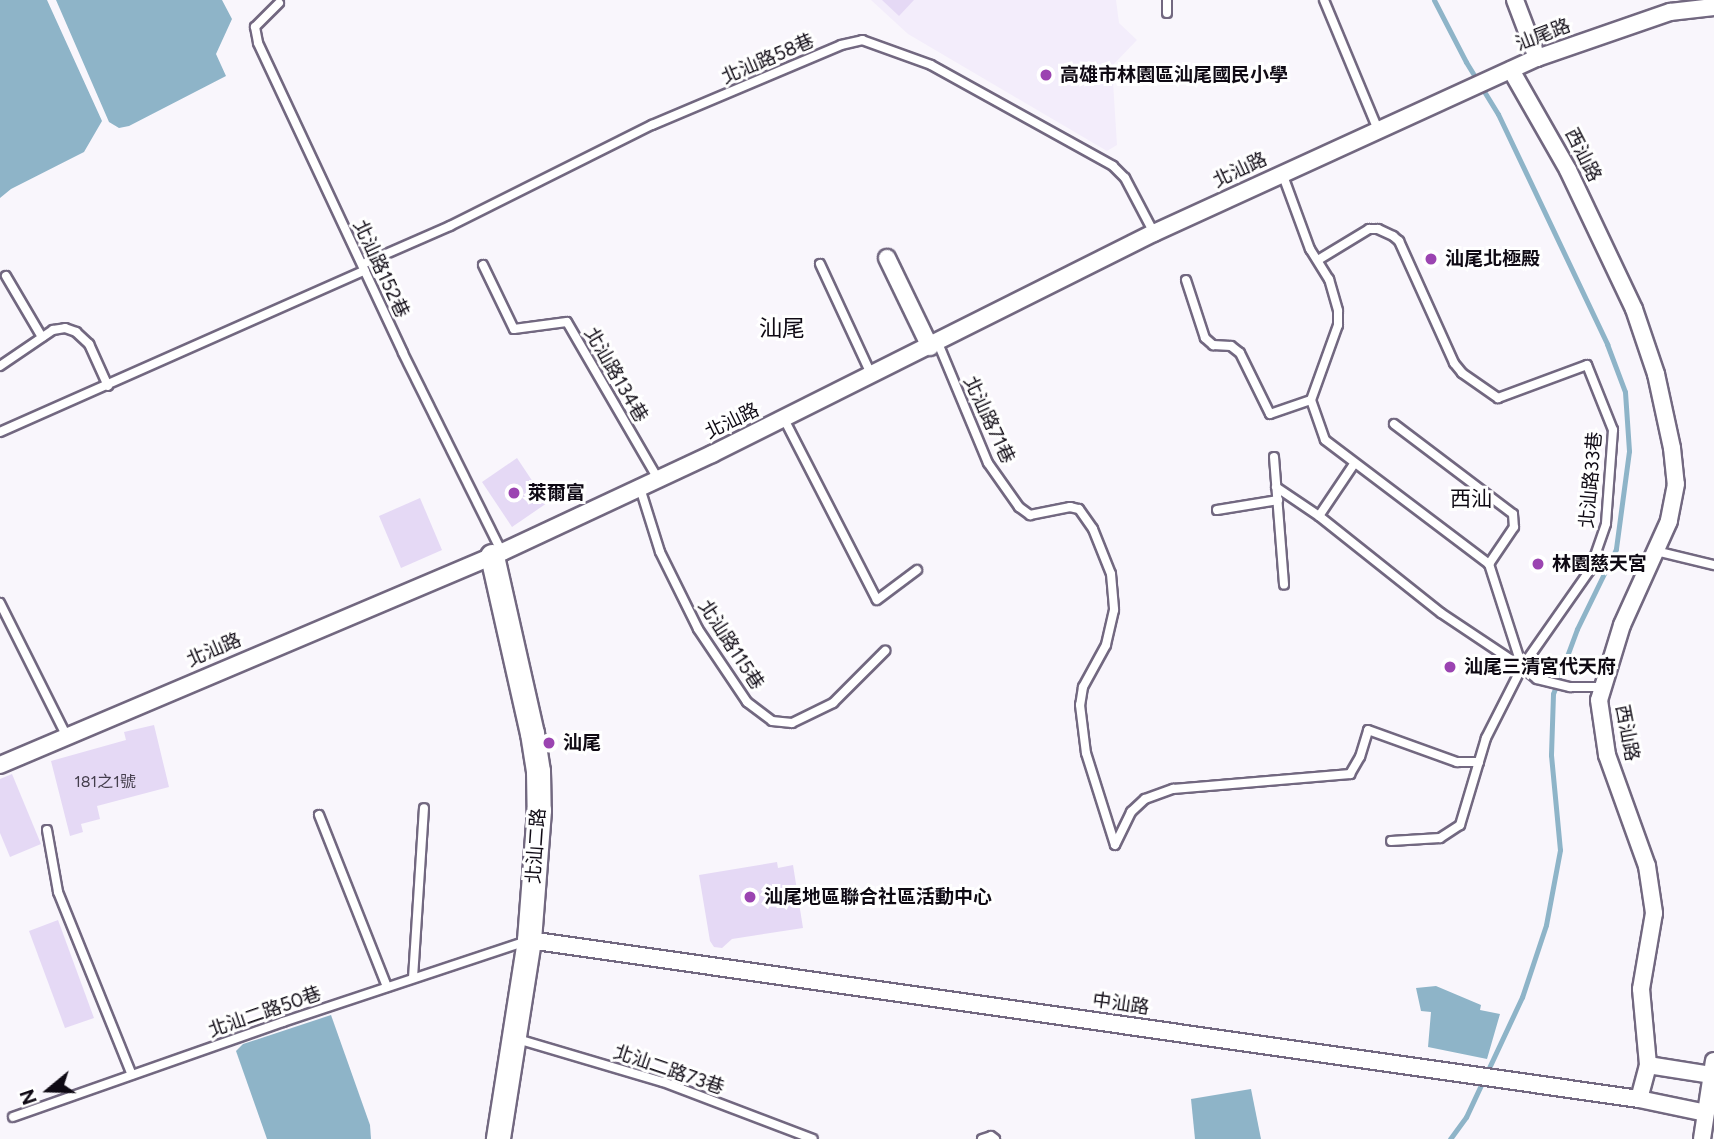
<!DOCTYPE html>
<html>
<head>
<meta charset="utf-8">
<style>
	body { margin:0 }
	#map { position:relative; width:1714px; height:1139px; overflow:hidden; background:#f9f6fc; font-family:Figtree,"Noto Sans TC",sans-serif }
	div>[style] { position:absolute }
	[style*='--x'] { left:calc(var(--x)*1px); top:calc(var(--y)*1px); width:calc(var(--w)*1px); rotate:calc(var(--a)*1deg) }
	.built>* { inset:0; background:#f3edfb }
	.water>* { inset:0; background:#8eb4c8 }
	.stream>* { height:5px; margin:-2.5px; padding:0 2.5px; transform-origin:2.5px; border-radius:2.5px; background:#8eb4c8 }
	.building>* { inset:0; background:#e5d9f5 }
	.roads { filter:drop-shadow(2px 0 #726880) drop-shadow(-2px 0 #726880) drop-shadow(0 2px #726880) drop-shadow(0 -2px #726880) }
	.lane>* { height:8px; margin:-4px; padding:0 4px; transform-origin:4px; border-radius:4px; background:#fff }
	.street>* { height:16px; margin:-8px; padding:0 8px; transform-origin:8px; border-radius:8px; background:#fff }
	.secondary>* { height:23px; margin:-11.5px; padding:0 11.5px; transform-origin:11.5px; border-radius:11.5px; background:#fff }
	.dots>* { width:19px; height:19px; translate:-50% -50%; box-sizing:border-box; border:4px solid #fff; border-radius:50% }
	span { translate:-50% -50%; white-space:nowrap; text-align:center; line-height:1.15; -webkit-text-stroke:6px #fff; paint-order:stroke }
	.number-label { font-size:16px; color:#443e4c }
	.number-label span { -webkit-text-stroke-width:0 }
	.street-label { font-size:19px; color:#0f0a14 }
	.poi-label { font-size:19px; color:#0f0a14; font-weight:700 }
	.left { translate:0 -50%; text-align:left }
	.neighbourhood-label { font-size:21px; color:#0f0a14 }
	.quarter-label { font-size:23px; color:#0f0a14 }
	.north { position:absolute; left:14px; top:1055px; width:70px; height:70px; -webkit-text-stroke:5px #fff; paint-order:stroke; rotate:251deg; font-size:19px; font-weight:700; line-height:28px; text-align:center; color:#0f0a14 }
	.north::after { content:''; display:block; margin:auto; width:24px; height:32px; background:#0f0a14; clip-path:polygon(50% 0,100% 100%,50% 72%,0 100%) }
</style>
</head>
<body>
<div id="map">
	<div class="built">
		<div style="clip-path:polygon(871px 0,1116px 0,1119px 23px,1137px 40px,1112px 66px,1117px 145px,1107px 151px,908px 34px)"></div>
	</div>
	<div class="water">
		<div style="clip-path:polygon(0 0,47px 0,102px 121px,84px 152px,11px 189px,0 198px)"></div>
		<div style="clip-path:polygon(56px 0,222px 0,232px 19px,216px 54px,226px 76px,129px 126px,119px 128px,109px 122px)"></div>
		<div style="clip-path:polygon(1436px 986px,1481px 1005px,1480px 1010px,1500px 1014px,1487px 1059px,1428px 1047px,1431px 1012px,1421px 1011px,1416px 988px)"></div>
		<div style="clip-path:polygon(331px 1015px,370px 1125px,371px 1139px,267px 1139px,236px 1051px,243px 1044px)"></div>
		<div style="clip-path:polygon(1251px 1089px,1261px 1139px,1195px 1139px,1191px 1099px)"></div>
	</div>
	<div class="stream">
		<div style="--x:1434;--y:0;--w:70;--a:62.7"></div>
		<div style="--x:1466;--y:62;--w:61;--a:58.4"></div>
		<div style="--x:1498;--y:114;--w:255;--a:64.6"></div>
		<div style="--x:1607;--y:344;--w:51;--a:69.4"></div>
		<div style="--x:1625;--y:392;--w:59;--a:86.1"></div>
		<div style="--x:1629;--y:451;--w:99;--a:97.6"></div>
		<div style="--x:1616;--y:549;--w:89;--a:116"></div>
		<div style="--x:1577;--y:629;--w:69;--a:110.3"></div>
		<div style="--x:1553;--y:694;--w:61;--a:91.9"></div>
		<div style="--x:1551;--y:755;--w:95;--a:84.6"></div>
		<div style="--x:1560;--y:850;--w:76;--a:100.6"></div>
		<div style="--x:1546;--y:925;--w:76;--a:108.4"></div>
		<div style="--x:1522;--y:997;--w:132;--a:115"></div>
		<div style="--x:1466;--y:1117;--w:27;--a:126"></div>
	</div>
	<div class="building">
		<div style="clip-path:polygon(882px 0,914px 0,899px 16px)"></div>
		<div style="clip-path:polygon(517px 458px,547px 503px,512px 527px,482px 482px)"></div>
		<div style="clip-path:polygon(420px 498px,442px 550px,401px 568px,379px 516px)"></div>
		<div style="clip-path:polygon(154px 725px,169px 787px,97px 806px,100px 819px,81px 824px,83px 832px,70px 836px,51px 761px,126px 740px,124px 732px)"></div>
		<div style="clip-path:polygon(12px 774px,41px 844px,10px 857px,0 833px,0 779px)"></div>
		<div style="clip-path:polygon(777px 862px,778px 868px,793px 865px,803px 928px,732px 939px,722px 948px,714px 947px,710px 941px,699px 875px)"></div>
		<div style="clip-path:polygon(58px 920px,94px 1018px,65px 1028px,29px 931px)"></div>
	</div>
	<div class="roads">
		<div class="lane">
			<div style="--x:1167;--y:0;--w:13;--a:90"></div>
			<div style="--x:1324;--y:0;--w:141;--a:67.4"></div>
			<div style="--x:279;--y:3;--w:34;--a:135"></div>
			<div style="--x:255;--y:27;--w:16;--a:79"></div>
			<div style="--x:258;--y:43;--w:342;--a:64.9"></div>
			<div style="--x:403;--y:353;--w:222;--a:63.6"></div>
			<div style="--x:1282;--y:173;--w:81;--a:69.8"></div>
			<div style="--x:1310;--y:249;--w:36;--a:58"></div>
			<div style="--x:1329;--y:279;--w:33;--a:74"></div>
			<div style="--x:1338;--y:311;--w:14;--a:90"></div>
			<div style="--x:1338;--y:325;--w:80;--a:109.8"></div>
			<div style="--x:1311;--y:400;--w:42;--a:70.7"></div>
			<div style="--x:1325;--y:440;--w:206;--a:37.1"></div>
			<div style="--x:1489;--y:564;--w:108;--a:72.2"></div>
			<div style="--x:1522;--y:667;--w:19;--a:39"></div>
			<div style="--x:1537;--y:679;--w:34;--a:14"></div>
			<div style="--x:1570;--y:687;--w:33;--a:0"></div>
			<div style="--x:1318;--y:260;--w:60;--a:-31.3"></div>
			<div style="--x:1369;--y:229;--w:9;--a:0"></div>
			<div style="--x:1378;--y:229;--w:17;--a:25"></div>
			<div style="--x:1393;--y:236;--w:8;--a:40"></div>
			<div style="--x:1399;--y:241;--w:134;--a:65.7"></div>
			<div style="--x:1454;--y:363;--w:13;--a:51"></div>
			<div style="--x:1462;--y:373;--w:44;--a:34.8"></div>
			<div style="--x:1498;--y:398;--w:95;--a:-20.3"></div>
			<div style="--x:1587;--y:365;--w:70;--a:68.2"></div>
			<div style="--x:1613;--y:430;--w:94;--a:94.3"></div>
			<div style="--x:1606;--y:524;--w:49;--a:109.2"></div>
			<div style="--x:1590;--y:570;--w:118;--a:125"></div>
			<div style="--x:1522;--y:667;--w:80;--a:116.9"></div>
			<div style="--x:1486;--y:738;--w:91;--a:106.6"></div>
			<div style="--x:1460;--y:825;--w:24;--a:147"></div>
			<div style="--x:1440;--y:838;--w:49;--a:176.5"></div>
			<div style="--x:363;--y:264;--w:95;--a:-23.6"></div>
			<div style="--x:450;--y:226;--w:226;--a:-26.6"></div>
			<div style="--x:652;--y:125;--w:205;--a:-22.9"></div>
			<div style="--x:841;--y:45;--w:22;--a:-13"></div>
			<div style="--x:862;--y:40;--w:73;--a:19.9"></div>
			<div style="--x:931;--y:65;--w:208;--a:29"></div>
			<div style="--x:1113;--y:166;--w:17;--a:45"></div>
			<div style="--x:1125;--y:178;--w:62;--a:62.2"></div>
			<div style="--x:820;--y:264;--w:123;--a:65.1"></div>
			<div style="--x:483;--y:265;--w:71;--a:64.2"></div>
			<div style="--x:514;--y:329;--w:53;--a:-7.5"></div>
			<div style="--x:567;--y:322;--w:181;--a:59.9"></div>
			<div style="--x:6;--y:276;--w:71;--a:59.5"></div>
			<div style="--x:1186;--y:280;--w:61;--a:71.9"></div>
			<div style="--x:1205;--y:338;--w:11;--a:41"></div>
			<div style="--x:1213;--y:345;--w:18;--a:3"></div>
			<div style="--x:1231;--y:346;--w:11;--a:38"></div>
			<div style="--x:1240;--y:353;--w:68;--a:63.8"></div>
			<div style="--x:1270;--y:414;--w:43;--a:-18.9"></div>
			<div style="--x:938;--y:343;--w:130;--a:67.4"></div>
			<div style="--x:988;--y:463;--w:54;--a:54.8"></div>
			<div style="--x:1019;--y:507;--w:14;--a:36"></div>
			<div style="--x:1030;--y:515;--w:41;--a:-11.3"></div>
			<div style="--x:1070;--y:507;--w:9;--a:13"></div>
			<div style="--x:1079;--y:509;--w:24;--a:55"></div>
			<div style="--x:1093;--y:529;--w:48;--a:68.2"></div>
			<div style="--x:1111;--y:574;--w:36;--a:85"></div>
			<div style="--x:1114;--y:610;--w:36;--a:103"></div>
			<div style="--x:1106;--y:645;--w:48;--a:118.7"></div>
			<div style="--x:1083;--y:687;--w:18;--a:99"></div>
			<div style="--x:1080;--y:705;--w:48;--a:82.9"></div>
			<div style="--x:1086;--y:753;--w:96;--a:72.5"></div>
			<div style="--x:0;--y:366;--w:64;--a:-34.2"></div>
			<div style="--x:53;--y:330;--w:12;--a:-9"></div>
			<div style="--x:65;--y:328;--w:12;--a:20"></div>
			<div style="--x:76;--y:332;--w:18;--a:43"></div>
			<div style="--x:89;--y:344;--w:46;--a:65.7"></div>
			<div style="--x:784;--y:419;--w:203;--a:62.8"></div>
			<div style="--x:877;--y:600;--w:50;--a:-36.9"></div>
			<div style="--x:1394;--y:424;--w:149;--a:37.1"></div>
			<div style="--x:1513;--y:514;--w:13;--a:86"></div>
			<div style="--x:1514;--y:527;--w:45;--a:124"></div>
			<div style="--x:0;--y:432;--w:399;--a:-23.9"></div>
			<div style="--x:1274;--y:457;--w:128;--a:85.5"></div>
			<div style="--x:1276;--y:487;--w:52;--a:34"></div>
			<div style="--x:1319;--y:516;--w:156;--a:38.5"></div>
			<div style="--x:1441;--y:613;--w:97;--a:33.7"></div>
			<div style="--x:640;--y:488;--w:67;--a:72.6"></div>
			<div style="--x:660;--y:552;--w:86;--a:63.7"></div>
			<div style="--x:698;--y:629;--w:88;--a:56.1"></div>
			<div style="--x:747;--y:702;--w:31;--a:37"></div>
			<div style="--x:772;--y:721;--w:20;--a:6"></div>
			<div style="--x:792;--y:723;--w:46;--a:-26"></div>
			<div style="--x:833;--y:703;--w:74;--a:-45"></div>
			<div style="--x:1217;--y:510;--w:62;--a:-9.3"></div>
			<div style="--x:1319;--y:516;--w:63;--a:-56.1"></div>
			<div style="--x:1656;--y:551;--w:60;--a:13.6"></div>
			<div style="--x:0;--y:603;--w:148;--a:63.4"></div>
			<div style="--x:319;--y:815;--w:185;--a:68.4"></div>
			<div style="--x:47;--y:830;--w:63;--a:79.9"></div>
			<div style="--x:58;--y:892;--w:197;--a:68"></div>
			<div style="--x:1115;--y:845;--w:37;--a:-64"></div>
			<div style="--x:1131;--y:812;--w:19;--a:-43"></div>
			<div style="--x:1145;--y:799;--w:30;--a:-20"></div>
			<div style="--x:1173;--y:789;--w:178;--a:-4.8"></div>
			<div style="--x:1350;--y:774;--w:20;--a:-60"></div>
			<div style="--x:1360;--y:757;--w:28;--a:-73"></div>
			<div style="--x:1368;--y:730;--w:95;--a:19.8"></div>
			<div style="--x:1457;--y:762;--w:22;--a:0"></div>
			<div style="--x:413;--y:978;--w:170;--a:-86.3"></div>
			<div style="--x:514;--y:1038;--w:155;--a:16.5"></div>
			<div style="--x:663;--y:1082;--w:160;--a:20.8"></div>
			<div style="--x:13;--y:1117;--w:286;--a:-19.4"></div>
			<div style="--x:283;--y:1022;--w:256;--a:-18.4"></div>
			<div style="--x:982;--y:1139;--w:9;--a:-18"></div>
			<div style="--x:991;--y:1136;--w:5;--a:37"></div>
		</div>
		<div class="street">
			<div style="--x:1515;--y:0;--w:62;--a:69.2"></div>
			<div style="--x:1511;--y:70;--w:115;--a:60.3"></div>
			<div style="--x:1568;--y:170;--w:154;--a:64.6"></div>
			<div style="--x:1634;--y:309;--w:69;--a:71.3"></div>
			<div style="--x:1656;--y:374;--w:76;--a:77.8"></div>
			<div style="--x:1672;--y:448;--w:36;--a:84"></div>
			<div style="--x:1676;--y:484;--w:38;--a:101"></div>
			<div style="--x:1669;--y:521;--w:114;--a:114.3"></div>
			<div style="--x:1622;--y:625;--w:78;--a:107"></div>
			<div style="--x:1599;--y:700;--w:56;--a:81.7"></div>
			<div style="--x:1607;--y:755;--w:118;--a:70.2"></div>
			<div style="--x:1647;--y:866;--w:48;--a:81.5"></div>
			<div style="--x:1654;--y:913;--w:77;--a:99.7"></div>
			<div style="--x:1641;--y:989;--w:76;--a:84.7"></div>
			<div style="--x:1648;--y:1065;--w:65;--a:8.9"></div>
			<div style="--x:887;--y:258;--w:99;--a:64.2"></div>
			<div style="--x:0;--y:765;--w:545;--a:-22.99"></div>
			<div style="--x:502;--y:552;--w:232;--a:-25"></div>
			<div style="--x:712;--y:454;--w:494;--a:-26.6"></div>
			<div style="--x:1154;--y:233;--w:421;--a:-24.6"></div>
			<div style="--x:1537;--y:58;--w:141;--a:-19.1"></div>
			<div style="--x:1670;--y:12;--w:44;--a:-6.5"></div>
			<div style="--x:529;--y:940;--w:1121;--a:8.15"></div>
			<div style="--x:1639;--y:1099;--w:68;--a:11.8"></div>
			<div style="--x:1639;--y:1099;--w:35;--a:-75"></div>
			<div style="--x:1702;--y:1139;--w:79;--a:-81.3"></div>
		</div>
		<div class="secondary">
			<div style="--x:492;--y:556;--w:181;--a:77.3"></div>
			<div style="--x:532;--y:733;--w:38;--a:81"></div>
			<div style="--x:538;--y:771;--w:39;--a:89"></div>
			<div style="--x:539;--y:810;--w:130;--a:94.4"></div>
			<div style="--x:529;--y:940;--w:201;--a:98.9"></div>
		</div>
	</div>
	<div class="dots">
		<div style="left:1046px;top:75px;background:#9b44b1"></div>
		<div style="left:1431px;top:259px;background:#9b44b1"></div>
		<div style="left:514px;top:493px;background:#9b44b1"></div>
		<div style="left:1538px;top:564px;background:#9b44b1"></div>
		<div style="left:1450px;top:667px;background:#9b44b1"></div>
		<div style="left:549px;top:743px;background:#9b44b1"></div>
		<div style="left:750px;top:897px;background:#9b44b1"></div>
	</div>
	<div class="number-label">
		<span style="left:105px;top:782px">181之1號</span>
	</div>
	<div class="street-label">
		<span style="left:1543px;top:35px;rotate:-21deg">汕尾路</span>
		<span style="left:768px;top:59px;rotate:-23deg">北汕路58巷</span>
		<span style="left:1583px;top:155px;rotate:63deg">西汕路</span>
		<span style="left:1240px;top:170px;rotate:-25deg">北汕路</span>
		<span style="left:381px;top:269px;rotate:65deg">北汕路152巷</span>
		<span style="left:616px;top:375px;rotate:60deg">北汕路134巷</span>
		<span style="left:989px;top:420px;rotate:65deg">北汕路71巷</span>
		<span style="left:732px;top:421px;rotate:-26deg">北汕路</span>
		<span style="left:1591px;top:480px;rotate:-85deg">北汕路33巷</span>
		<span style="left:731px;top:645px;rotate:57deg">北汕路115巷</span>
		<span style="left:214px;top:650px;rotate:-23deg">北汕路</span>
		<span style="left:1627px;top:733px;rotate:79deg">西汕路</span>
		<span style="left:536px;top:846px;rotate:-86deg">北汕二路</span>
		<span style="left:1121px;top:1004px;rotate:8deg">中汕路</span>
		<span style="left:265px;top:1012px;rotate:-19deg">北汕二路50巷</span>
		<span style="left:669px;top:1070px;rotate:19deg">北汕二路73巷</span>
	</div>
	<div class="poi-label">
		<span class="left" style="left:1060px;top:75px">高雄市林園區汕尾國民小學</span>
		<span class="left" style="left:1445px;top:259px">汕尾北極殿</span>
		<span class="left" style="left:528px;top:493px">萊爾富</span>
		<span class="left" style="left:1552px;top:564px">林園慈天宮</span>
		<span class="left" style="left:1464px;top:667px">汕尾三清宮代天府</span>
		<span class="left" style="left:563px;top:743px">汕尾</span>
		<span class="left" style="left:764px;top:897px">汕尾地區聯合社區活動中心</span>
	</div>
	<div class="neighbourhood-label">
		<span style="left:1471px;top:499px">西汕</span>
	</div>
	<div class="quarter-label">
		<span style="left:782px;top:328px">汕尾</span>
	</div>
	<div class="north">N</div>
</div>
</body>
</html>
